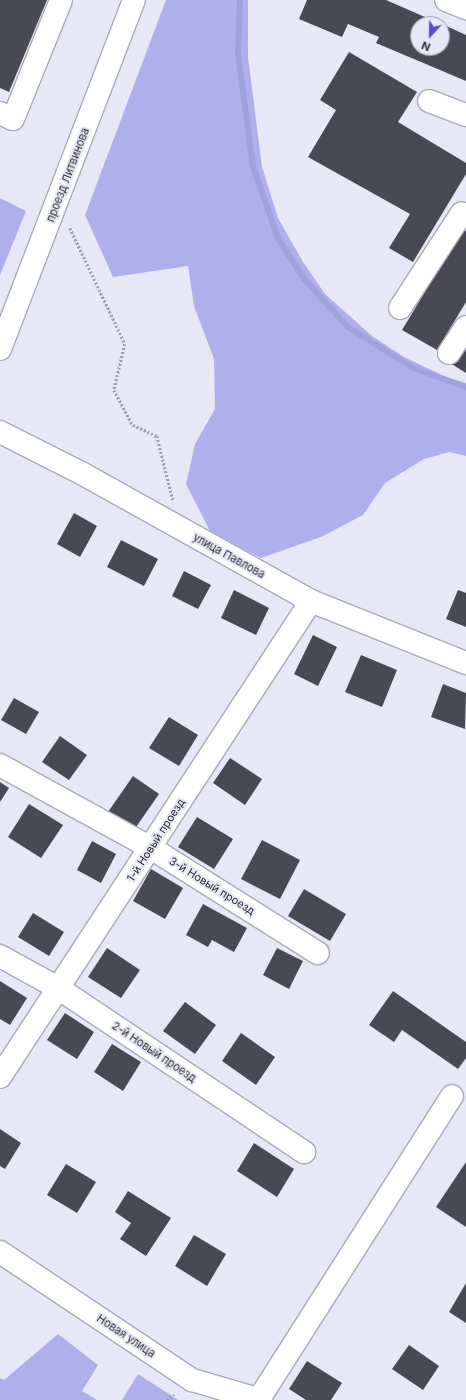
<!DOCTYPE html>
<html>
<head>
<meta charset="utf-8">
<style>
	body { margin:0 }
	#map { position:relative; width:466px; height:1400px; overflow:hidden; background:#e7e8f7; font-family:Inter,sans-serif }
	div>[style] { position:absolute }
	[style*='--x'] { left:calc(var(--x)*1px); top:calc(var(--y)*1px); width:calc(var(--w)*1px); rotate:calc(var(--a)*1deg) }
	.forest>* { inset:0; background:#aeb0ec }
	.stream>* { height:6px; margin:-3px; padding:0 3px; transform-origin:3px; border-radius:3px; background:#a0a2dd }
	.building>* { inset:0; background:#484955 }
	.path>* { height:2.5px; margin-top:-1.25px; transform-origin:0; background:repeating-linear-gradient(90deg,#9c9da8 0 2px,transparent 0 4px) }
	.roads { filter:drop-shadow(1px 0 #a9aab9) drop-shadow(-1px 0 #a9aab9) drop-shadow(0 1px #a9aab9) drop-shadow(0 -1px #a9aab9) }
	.minor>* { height:22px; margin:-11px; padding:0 11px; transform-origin:11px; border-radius:11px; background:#fff }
	.major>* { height:22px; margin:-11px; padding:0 11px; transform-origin:11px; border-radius:11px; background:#fff }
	span { translate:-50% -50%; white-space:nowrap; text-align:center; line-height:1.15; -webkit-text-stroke:4px #e7e8f7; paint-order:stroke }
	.street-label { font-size:11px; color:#2d2e33 }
	.north { position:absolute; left:410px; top:16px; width:40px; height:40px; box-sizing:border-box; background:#e7e8f7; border:1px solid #9d9ea9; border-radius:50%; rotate:202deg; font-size:11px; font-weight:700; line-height:16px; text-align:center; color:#2d2e33 }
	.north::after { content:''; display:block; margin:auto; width:14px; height:18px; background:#5a4bc4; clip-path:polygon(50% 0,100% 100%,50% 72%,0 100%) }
</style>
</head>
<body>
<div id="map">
	<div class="forest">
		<div style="clip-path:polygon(166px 0,248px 0,248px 57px,262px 167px,278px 218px,303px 262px,325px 294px,372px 336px,404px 357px,448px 378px,466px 383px,466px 456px,449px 452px,424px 459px,385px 483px,363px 515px,321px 537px,261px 558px,211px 533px,186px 484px,195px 444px,215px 409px,214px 359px,194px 306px,188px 266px,113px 277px,85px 215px)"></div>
		<div style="clip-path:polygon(0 198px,26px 211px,0 275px)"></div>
		<div style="clip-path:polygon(58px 1334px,98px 1365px,82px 1391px,97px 1400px,0 1400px,0 1378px,4px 1380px)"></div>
		<div style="clip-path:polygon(138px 1374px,178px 1400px,122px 1400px)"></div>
	</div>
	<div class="stream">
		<div style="--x:240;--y:0;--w:54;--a:92.1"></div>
		<div style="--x:238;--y:54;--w:114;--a:82.4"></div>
		<div style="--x:253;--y:167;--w:75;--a:70.6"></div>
		<div style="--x:278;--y:238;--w:49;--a:57.6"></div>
		<div style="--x:304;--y:279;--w:65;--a:47.5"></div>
		<div style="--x:348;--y:327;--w:77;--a:32.2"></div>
		<div style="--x:413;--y:368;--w:56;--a:19.7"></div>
	</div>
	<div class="building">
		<div style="clip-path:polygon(0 0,47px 0,9px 92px,0 88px)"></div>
		<div style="clip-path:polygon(307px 0,386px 0,441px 24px,418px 24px,418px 48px,442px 48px,442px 24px,466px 35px,466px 81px,376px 43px,379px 37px,348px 24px,342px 37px,299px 19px)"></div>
		<div style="clip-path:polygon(349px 52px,417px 92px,398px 122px,466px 163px,466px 174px,413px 262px,389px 248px,410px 214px,308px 157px,336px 110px,320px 100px)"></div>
		<div style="clip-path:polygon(463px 229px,466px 231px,466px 302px,437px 350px,402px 330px)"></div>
		<div style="clip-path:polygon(466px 336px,466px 373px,450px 363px)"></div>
		<div style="clip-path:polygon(74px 513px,97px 526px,80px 557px,57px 544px)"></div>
		<div style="clip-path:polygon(121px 540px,158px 559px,144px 586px,107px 567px)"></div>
		<div style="clip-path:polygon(184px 571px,211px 585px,198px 609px,172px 596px)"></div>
		<div style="clip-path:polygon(234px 590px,269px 608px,256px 635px,221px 618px)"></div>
		<div style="clip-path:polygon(458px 590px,466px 593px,466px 627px,446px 619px)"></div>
		<div style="clip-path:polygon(313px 635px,337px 647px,318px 686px,294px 674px)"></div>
		<div style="clip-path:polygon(361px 655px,397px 670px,382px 707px,345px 692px)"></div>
		<div style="clip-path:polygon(443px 684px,466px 693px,465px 729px,431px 717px)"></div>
		<div style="clip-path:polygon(14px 698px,39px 712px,26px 734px,1px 720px)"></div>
		<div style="clip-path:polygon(169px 717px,198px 735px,179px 766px,149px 748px)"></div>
		<div style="clip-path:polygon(60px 736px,87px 755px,69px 780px,42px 762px)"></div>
		<div style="clip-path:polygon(230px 758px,262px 779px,245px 805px,213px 783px)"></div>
		<div style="clip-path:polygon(133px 776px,159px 794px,134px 830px,108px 812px)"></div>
		<div style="clip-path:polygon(0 782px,9px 788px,0 802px)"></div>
		<div style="clip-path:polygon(29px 804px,63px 825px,41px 858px,8px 837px)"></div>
		<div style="clip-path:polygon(197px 817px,233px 839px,214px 869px,178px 847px)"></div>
		<div style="clip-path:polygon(262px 840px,300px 860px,280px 899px,241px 879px)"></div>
		<div style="clip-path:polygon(92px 841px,116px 854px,101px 883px,77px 870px)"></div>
		<div style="clip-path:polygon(151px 869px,183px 888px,165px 919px,133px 901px)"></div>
		<div style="clip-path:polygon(304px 889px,346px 914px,330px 941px,288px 916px)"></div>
		<div style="clip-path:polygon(203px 904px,247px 928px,234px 952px,212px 940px,208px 947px,186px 935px)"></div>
		<div style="clip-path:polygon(33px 913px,64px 932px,49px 956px,18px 937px)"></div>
		<div style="clip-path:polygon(107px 948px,140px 970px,121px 998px,88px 977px)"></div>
		<div style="clip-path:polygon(277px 948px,303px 961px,289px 989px,263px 975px)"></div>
		<div style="clip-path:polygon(0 981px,27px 998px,10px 1025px,0 1019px)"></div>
		<div style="clip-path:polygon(393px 991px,466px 1042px,466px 1058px,458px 1069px,402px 1030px,394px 1042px,369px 1025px)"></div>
		<div style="clip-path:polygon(185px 1002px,216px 1025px,195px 1054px,163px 1031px)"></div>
		<div style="clip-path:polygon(65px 1013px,94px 1032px,77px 1059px,47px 1040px)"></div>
		<div style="clip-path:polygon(241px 1033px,275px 1057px,256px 1085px,222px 1061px)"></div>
		<div style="clip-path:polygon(112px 1044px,141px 1062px,123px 1091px,94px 1072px)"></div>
		<div style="clip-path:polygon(0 1129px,21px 1143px,5px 1169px,0 1166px)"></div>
		<div style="clip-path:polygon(254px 1143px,294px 1169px,277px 1197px,237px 1171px)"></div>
		<div style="clip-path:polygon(466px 1162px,466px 1227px,436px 1207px)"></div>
		<div style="clip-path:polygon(66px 1164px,96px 1182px,77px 1213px,47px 1195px)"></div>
		<div style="clip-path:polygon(128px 1191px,171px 1218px,146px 1256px,120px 1239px,131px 1223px,115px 1212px)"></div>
		<div style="clip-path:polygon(194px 1235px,226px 1254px,207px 1286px,175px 1266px)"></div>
		<div style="clip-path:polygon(466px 1283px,466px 1323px,449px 1312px)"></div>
		<div style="clip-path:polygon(409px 1345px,439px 1366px,423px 1390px,392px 1369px)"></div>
		<div style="clip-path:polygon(307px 1361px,342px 1383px,331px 1400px,306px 1400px,289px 1389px)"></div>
	</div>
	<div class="path">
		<div style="--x:70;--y:228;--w:128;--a:64.6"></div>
		<div style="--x:125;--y:344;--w:47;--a:103.4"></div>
		<div style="--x:114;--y:390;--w:40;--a:62"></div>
		<div style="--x:133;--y:425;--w:26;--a:25"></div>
		<div style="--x:157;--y:436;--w:66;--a:76"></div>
		<div style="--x:167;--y:1400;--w:9;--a:-41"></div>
	</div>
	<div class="roads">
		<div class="minor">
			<div style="--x:446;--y:0;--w:22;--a:22"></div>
			<div style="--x:429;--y:101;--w:40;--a:21"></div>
			<div style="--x:0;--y:113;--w:14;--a:25"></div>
			<div style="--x:13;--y:119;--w:128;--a:-68"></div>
			<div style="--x:400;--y:308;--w:113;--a:-56.9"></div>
			<div style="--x:449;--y:353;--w:31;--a:-57"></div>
			<div style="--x:0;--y:432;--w:93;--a:26.8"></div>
			<div style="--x:83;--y:474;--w:261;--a:29.1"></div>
			<div style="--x:311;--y:601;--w:167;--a:21.8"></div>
			<div style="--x:0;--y:765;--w:172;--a:28.8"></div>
			<div style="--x:151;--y:848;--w:197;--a:32.2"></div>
			<div style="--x:0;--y:956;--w:66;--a:28.9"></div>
			<div style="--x:58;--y:988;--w:296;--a:33.7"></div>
			<div style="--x:0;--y:1077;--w:569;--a:-56.84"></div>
			<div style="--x:0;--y:1252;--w:231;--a:33.7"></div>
			<div style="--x:192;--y:1380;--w:72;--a:16.2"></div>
			<div style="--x:259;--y:1399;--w:359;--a:-57.5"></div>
		</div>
		<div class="major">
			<div style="--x:0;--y:349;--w:374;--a:-69"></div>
		</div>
	</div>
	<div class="street-label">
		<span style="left:68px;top:175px;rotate:-69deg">проезд Литвинова</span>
		<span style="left:229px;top:556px;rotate:29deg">улица Павлова</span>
		<span style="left:156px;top:840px;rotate:-57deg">1-й Новый проезд</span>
		<span style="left:212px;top:886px;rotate:32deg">3-й Новый проезд</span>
		<span style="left:154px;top:1052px;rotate:34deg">2-й Новый проезд</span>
		<span style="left:126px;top:1336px;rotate:34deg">Новая улица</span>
	</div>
	<div class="north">N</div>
</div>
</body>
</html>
